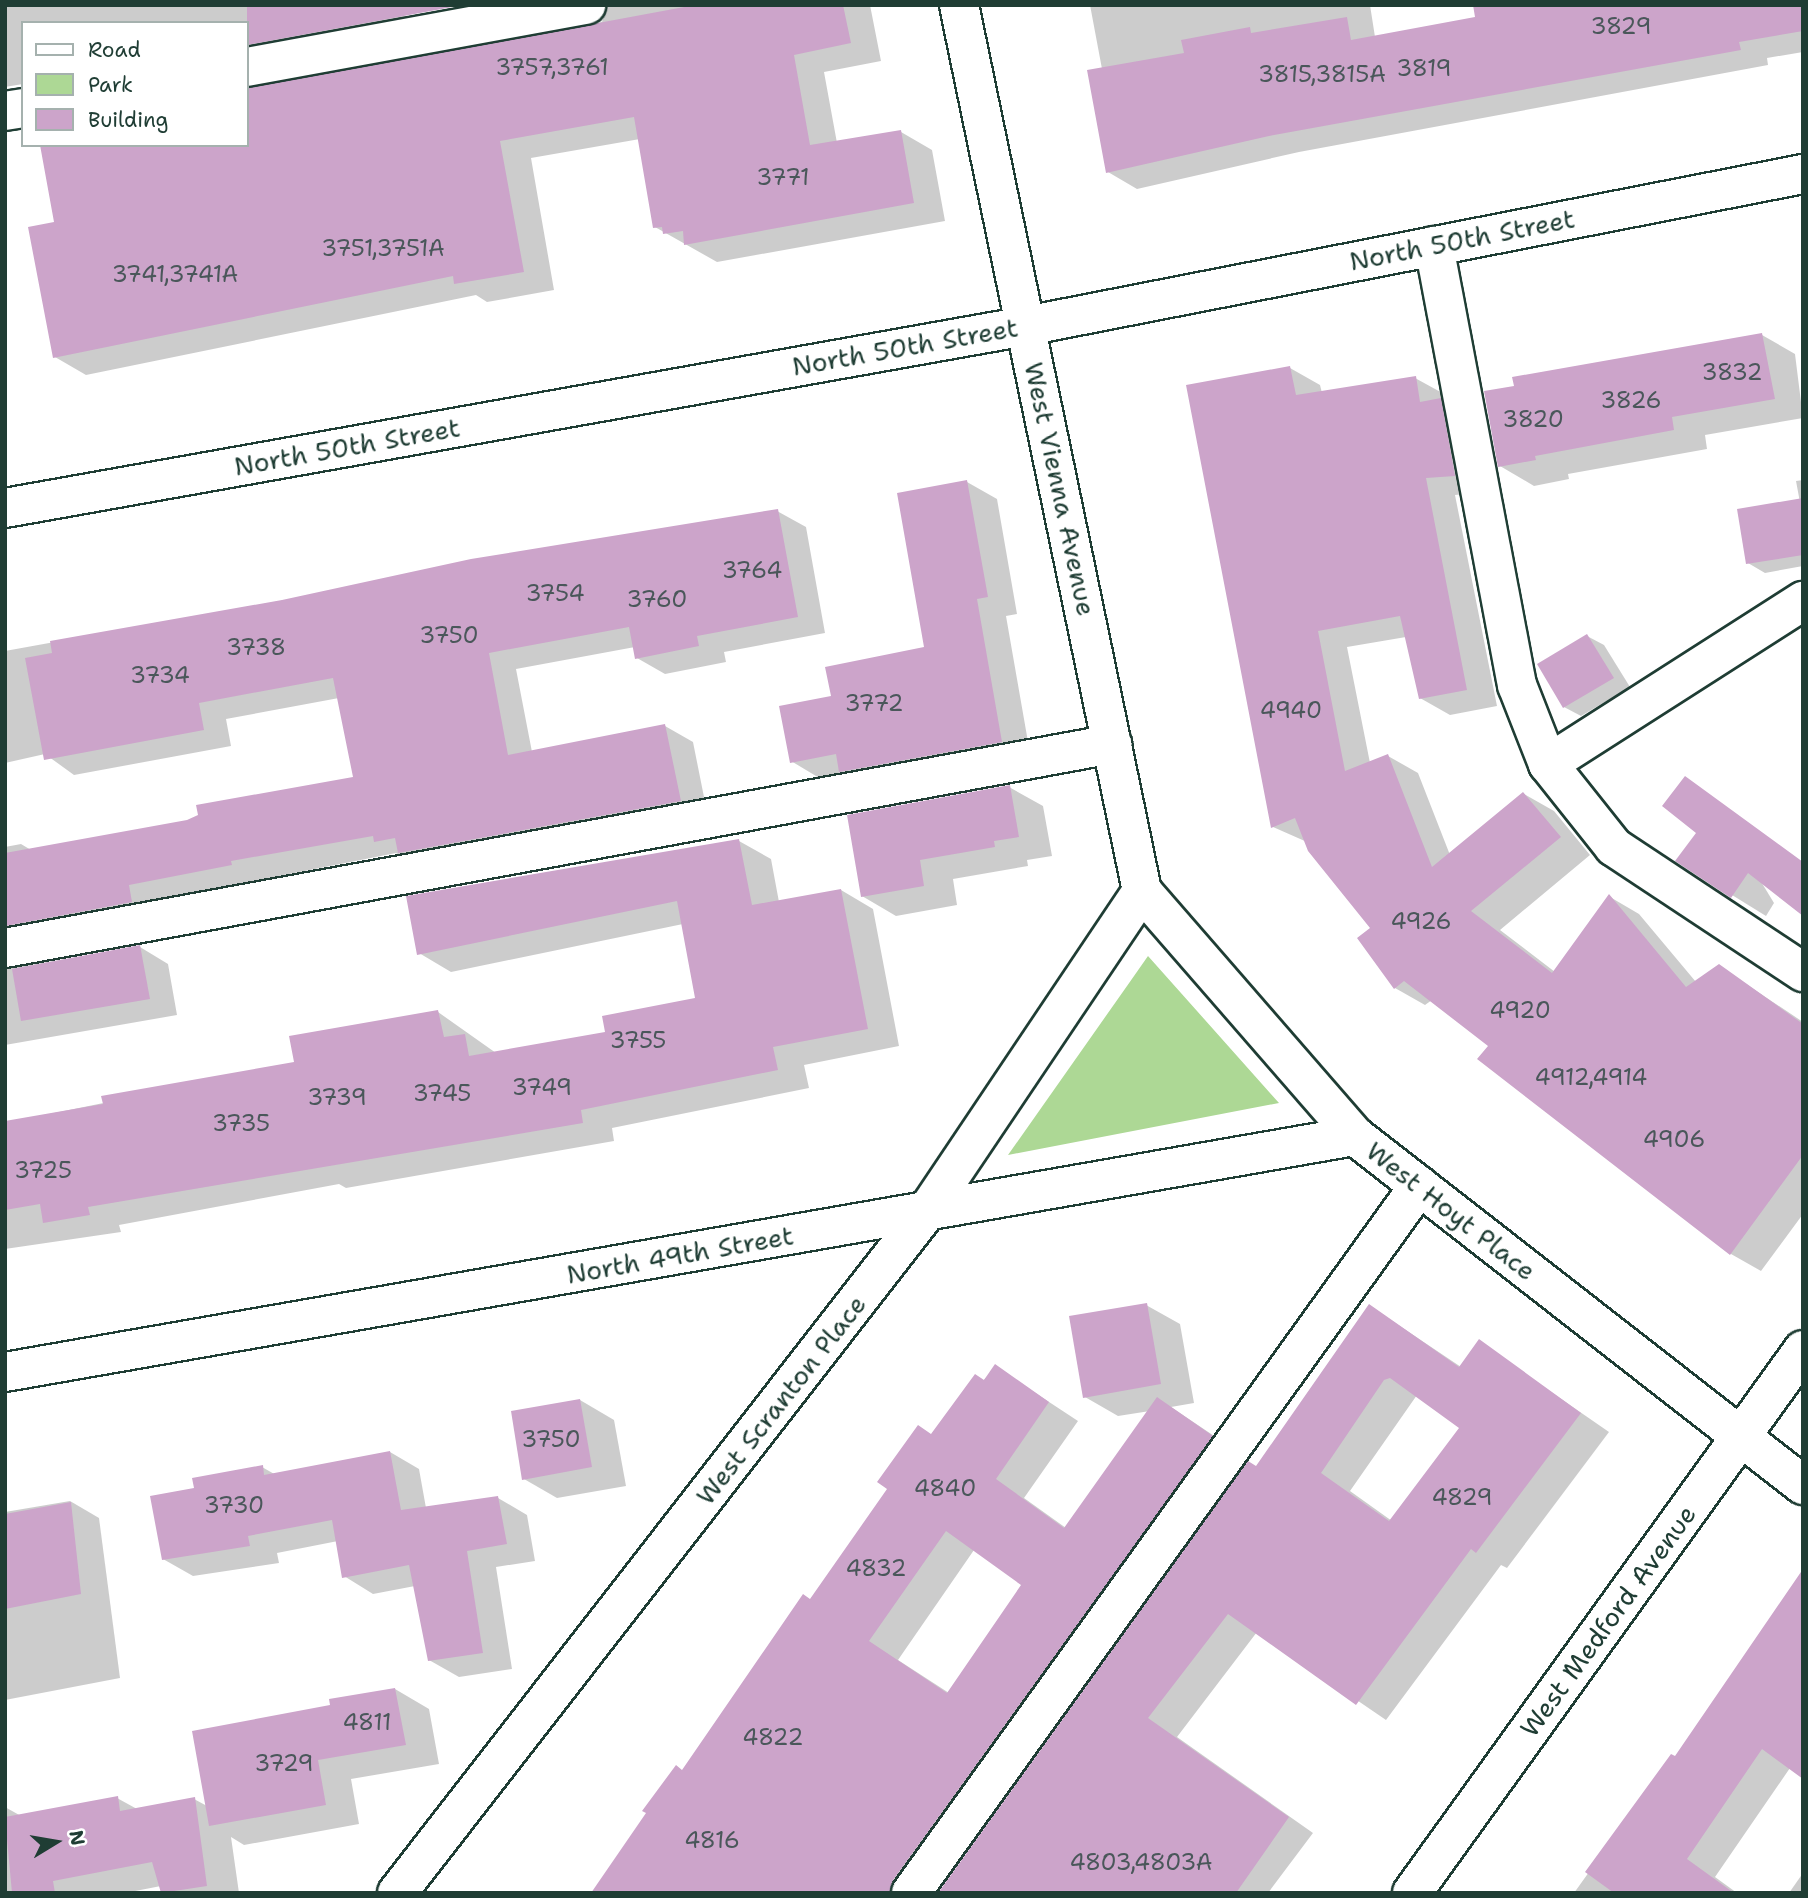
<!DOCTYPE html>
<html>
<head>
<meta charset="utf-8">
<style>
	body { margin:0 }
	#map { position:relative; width:1808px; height:1898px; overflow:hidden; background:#fff; font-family:"Shantell Sans",sans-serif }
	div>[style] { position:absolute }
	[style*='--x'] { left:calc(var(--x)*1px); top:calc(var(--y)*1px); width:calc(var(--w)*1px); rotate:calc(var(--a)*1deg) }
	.green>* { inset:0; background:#add895 }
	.shadow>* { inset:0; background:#0003 }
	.building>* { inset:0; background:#cca4ca }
	.roads { filter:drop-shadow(2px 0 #1f3d34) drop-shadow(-2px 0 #1f3d34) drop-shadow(0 2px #1f3d34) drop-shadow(0 -2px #1f3d34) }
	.minor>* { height:38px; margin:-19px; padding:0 19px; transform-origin:19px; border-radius:19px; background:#fff }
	span { translate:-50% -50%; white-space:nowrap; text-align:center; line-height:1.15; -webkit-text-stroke:5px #fff; paint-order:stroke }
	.number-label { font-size:23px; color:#4a575a }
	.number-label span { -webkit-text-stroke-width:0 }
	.street-label { font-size:26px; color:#1f3d34 }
	.frame { position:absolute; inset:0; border:7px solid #1f3d34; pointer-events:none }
	.legend { position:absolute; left:21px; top:21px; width:228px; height:126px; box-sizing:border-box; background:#fff; border:2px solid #a5b1ae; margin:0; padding:9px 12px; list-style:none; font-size:21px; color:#1f3d34 }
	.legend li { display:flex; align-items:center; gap:14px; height:35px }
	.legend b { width:35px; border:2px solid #a5b1ae }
	.north { position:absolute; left:21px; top:1807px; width:70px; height:70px; -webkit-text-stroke:5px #fff; paint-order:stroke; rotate:79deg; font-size:19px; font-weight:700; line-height:28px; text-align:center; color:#1f3d34 }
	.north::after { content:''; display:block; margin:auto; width:24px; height:32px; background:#1f3d34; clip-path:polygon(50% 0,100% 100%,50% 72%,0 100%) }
</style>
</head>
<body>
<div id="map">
	<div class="green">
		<div style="clip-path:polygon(1148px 956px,1279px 1103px,1008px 1155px,1127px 986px)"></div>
	</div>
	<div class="shadow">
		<div style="clip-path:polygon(5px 5px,402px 5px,408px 38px,264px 68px,256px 89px,602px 22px,608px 5px,870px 5px,881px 61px,824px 72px,837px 143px,901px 132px,932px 150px,945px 221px,717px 262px,655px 227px,640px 139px,531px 158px,554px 290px,487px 302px,476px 295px,86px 375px,55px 357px,56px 224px,247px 145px,247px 23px,23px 23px,23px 84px,5px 87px)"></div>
		<div style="clip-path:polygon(1090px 5px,1370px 5px,1375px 37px,1803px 5px,1803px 52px,1767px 58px,1768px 65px,1299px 152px,1137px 189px,1108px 172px,1102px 69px)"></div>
		<div style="clip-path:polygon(1762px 335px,1795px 354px,1803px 418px,1705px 435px,1707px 449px,1568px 474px,1569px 479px,1534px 486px,1500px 466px)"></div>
		<div style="clip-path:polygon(1290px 368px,1320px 385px,1322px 393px,1415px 378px,1446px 395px,1485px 492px,1455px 495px,1497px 706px,1450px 715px,1420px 698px,1406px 637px,1347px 647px,1370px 763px,1388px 756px,1418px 773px,1450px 855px,1524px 794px,1554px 811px,1590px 855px,1500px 930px,1555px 972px,1610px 897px,1639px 914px,1696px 982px,1719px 966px,1803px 1022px,1803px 1214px,1761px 1271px,1731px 1254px,1480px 1059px,1490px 1045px,1432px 1000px,1425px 1005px,1395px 988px,1372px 928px,1307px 842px,1273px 827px)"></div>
		<div style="clip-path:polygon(1803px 480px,1803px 566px,1765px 573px,1748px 563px,1801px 508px,1796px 481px)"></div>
		<div style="clip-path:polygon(967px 482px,997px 499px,1017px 614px,1006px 616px,1031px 759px,821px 779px,791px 761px,833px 697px,927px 649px)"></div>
		<div style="clip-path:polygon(777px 511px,806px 527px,825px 633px,724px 652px,726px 662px,665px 674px,637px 658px,635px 647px,516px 669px,532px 752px,665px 726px,693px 742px,708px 817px,404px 857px,396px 853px,157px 900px,160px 918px,18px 948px,11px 968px,140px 947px,168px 964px,177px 1015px,5px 1045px,5px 847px,21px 844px,31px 850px,188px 821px,356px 779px,339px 698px,226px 719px,231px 746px,74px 775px,45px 754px,5px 763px,5px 651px)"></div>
		<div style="clip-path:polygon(1587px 636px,1604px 645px,1630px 687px,1581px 716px,1564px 707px)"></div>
		<div style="clip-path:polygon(1009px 787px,1043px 806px,1052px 856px,1027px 860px,1028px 866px,953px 879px,957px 905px,896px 916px,862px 896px)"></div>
		<div style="clip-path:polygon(1695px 837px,1760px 880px,1774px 903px,1766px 916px,1677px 861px)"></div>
		<div style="clip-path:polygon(739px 841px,771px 859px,779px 902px,841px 890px,873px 909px,899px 1046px,804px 1065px,809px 1088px,612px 1128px,614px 1141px,346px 1188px,339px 1184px,119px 1225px,121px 1232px,5px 1249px,5px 1123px,296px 1064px,438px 1012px,496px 1053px,607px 1033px,697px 999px,683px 924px,451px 972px,419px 953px)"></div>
		<div style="clip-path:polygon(evenodd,1146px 1305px,1180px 1324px,1194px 1403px,1171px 1407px,1241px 1454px,926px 1893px,593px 1893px,932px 1435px,996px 1367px,1078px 1421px,1024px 1498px,1066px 1528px,1150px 1411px,1118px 1416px,1085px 1397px,1146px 1305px,974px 1550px,1023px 1585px,949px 1693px,898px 1660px,974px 1550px)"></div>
		<div style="clip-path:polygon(evenodd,1370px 1306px,1461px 1367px,1479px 1342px,1609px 1432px,1507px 1568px,1501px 1565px,1386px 1720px,1257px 1632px,1177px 1737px,1313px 1833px,1268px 1893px,940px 1893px,1257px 1468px,1370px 1306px,1417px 1395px,1461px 1427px,1392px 1521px,1350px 1491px,1417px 1395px)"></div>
		<div style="clip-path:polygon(580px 1400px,614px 1420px,626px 1486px,557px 1498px,524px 1479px)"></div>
		<div style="clip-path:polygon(390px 1452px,419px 1469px,426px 1508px,498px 1498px,527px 1515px,535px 1561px,496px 1567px,512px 1669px,459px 1677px,429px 1660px,415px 1586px,373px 1594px,344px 1576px,338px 1541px,277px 1553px,279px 1563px,193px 1576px,163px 1559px,196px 1490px,262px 1467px,276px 1475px)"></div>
		<div style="clip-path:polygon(70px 1501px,99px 1518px,120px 1678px,5px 1700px,5px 1512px)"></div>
		<div style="clip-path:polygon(1803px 1590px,1790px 1768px,1715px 1877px,1737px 1893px,1574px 1893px,1672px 1756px,1675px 1758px)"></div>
		<div style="clip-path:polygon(395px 1689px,429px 1709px,439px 1764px,351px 1779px,359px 1824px,244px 1845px,231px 1837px,239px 1893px,162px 1893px,161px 1886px,125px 1893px,5px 1893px,5px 1807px,21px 1816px,117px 1798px,137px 1809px,194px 1799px,207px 1806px,332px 1707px)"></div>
		<div style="clip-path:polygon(1803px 1873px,1803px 1893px,1789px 1893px)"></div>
	</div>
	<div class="building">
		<div style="clip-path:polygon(247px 5px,463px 5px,247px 45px)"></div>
		<div style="clip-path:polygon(695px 5px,843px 5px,851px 43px,794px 55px,810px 145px,901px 130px,914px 203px,684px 245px,683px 231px,663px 234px,662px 227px,653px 228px,634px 117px,500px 141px,524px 272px,454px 284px,453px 276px,53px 358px,28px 227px,54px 222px,40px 145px,247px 145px,247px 88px)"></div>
		<div style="clip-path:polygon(1473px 5px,1803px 5px,1803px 31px,1739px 42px,1741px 50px,1269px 136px,1106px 173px,1087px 70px,1184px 53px,1181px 40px,1250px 27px,1251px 33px,1347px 17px,1351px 40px,1475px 17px)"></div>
		<div style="clip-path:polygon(1762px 333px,1775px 399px,1672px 417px,1674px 430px,1535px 456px,1536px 460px,1498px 467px,1484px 391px,1514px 386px,1512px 377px)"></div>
		<div style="clip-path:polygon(1290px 366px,1296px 395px,1416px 376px,1420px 402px,1441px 398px,1455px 476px,1426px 478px,1467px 690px,1419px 699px,1400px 616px,1318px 631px,1345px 771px,1388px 754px,1432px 867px,1523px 792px,1561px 837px,1471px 911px,1552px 973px,1609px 894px,1686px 987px,1719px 964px,1803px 1024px,1803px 1155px,1730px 1255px,1477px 1059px,1488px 1046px,1404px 981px,1394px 989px,1357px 938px,1370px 928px,1308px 851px,1295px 818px,1271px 828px,1186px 385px)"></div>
		<div style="clip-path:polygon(967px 480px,988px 597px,977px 599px,1002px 742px,839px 772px,836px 754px,790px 763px,779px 706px,831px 696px,825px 667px,924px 647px,897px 493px)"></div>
		<div style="clip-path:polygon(1803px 498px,1803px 555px,1746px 564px,1737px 509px)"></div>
		<div style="clip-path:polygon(778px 509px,798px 617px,697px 636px,699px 646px,635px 659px,629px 627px,489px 653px,508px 755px,665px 724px,681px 801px,398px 853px,395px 838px,374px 842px,373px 836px,231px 861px,232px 865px,129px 885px,132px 902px,5px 926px,5px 853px,187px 820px,198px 815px,196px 805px,353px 777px,333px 678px,199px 703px,204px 730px,44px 760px,25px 658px,52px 653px,50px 641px,282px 600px,471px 559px)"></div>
		<div style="clip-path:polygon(1587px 634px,1614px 678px,1563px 708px,1537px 664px)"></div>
		<div style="clip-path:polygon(1685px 776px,1803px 862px,1803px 916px,1748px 873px,1731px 898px,1675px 861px,1696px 833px,1662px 806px)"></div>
		<div style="clip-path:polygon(1010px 785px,1019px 837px,994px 841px,995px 847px,920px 860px,924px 886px,861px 897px,847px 815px)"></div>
		<div style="clip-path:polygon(739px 839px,752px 905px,841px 889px,868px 1029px,773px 1047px,778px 1070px,581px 1110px,583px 1123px,88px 1207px,90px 1215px,43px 1223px,40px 1204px,5px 1210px,5px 1121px,103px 1104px,101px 1096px,294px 1062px,289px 1036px,438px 1010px,444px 1037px,465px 1034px,469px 1056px,605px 1032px,602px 1016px,695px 998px,677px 901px,417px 955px,406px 896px)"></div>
		<div style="clip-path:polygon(140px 945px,150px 999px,21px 1021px,12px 969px)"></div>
		<div style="clip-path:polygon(1147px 1303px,1161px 1384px,1083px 1398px,1069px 1316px)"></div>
		<div style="clip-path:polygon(evenodd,1369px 1304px,1459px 1367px,1479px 1339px,1581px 1413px,1476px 1553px,1471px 1549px,1356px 1705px,1228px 1614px,1148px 1718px,1289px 1817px,1236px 1893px,938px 1893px,1248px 1461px,1256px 1466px,1369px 1304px,1390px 1378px,1459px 1428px,1389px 1521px,1321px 1473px,1384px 1380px,1390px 1378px)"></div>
		<div style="clip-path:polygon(evenodd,995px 1364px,1049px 1402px,996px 1479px,1064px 1528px,1157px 1397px,1213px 1436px,893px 1880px,889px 1893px,591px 1893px,646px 1813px,642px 1811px,676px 1765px,682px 1770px,803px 1594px,810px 1599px,887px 1489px,877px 1482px,918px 1425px,931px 1434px,975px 1374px,984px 1380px,995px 1364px,946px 1531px,1021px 1585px,947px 1693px,869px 1641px,946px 1531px)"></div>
		<div style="clip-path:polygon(580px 1399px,592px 1467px,522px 1480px,511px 1411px)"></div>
		<div style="clip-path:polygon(390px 1451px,401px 1510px,498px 1496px,507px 1544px,467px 1551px,483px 1653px,428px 1661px,409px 1565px,342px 1578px,332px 1520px,248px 1536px,250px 1546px,162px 1560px,150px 1496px,194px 1488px,192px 1478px,263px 1465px,264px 1475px)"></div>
		<div style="clip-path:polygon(71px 1502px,81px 1594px,5px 1609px,5px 1514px)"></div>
		<div style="clip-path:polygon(1803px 1569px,1803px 1779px,1762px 1749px,1687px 1859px,1734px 1893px,1614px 1893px,1585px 1872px,1671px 1754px,1675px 1756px)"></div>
		<div style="clip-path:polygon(395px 1688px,406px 1745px,318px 1760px,326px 1805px,209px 1826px,192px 1731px,330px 1705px,329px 1699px)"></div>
		<div style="clip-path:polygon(118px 1796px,120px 1811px,195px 1797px,207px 1886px,161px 1893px,152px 1862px,53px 1881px,55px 1893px,12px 1893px,5px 1817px)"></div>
	</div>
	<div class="roads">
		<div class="minor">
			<div style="--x:959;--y:5;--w:905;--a:78.33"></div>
			<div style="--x:1142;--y:891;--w:325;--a:49"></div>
			<div style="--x:1355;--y:1136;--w:568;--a:37.92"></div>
			<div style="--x:247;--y:67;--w:345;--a:-10.4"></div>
			<div style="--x:5;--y:111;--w:18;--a:-9"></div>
			<div style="--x:1434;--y:246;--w:447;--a:79.3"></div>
			<div style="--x:1517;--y:685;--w:85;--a:68.6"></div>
			<div style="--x:1548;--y:764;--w:106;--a:51.5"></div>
			<div style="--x:1614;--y:847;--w:227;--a:33.5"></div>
			<div style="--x:5;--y:508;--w:1037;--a:-10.11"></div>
			<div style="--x:1026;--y:326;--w:792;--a:-11.07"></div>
			<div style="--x:1548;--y:764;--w:303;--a:-32.6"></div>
			<div style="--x:5;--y:948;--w:1126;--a:-10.44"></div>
			<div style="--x:5;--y:1372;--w:1370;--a:-9.92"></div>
			<div style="--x:397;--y:1893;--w:864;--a:-52.15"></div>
			<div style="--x:927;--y:1211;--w:386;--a:-56.1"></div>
			<div style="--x:911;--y:1893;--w:871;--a:-54.3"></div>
			<div style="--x:1412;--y:1893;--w:669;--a:-54.24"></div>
		</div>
	</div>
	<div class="number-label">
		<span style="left:1621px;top:26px">3829</span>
		<span style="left:552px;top:67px">3757,3761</span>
		<span style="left:1424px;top:68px">3819</span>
		<span style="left:1322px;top:74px">3815,3815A</span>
		<span style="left:783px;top:177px">3771</span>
		<span style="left:383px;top:248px">3751,3751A</span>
		<span style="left:175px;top:274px">3741,3741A</span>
		<span style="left:1732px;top:372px">3832</span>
		<span style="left:1631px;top:400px">3826</span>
		<span style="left:1533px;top:419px">3820</span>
		<span style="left:752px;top:570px">3764</span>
		<span style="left:555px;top:593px">3754</span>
		<span style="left:657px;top:599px">3760</span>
		<span style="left:449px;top:635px">3750</span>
		<span style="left:256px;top:647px">3738</span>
		<span style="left:160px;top:675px">3734</span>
		<span style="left:874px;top:703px">3772</span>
		<span style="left:1291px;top:710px">4940</span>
		<span style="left:1421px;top:921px">4926</span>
		<span style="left:1520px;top:1010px">4920</span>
		<span style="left:638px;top:1040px">3755</span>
		<span style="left:1591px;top:1077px">4912,4914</span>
		<span style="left:542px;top:1087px">3749</span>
		<span style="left:442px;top:1093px">3745</span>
		<span style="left:337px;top:1097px">3739</span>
		<span style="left:241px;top:1123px">3735</span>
		<span style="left:1674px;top:1139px">4906</span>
		<span style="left:43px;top:1170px">3725</span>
		<span style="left:551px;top:1439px">3750</span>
		<span style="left:945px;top:1488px">4840</span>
		<span style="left:1462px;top:1497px">4829</span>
		<span style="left:234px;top:1505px">3730</span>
		<span style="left:876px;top:1568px">4832</span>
		<span style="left:367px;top:1722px">4811</span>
		<span style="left:773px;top:1737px">4822</span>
		<span style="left:284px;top:1763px">3729</span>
		<span style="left:712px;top:1840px">4816</span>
		<span style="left:1141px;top:1862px">4803,4803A</span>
	</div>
	<div class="street-label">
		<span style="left:1462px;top:240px;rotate:-11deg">North 50th Street</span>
		<span style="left:905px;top:347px;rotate:-10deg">North 50th Street</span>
		<span style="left:347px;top:447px;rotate:-10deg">North 50th Street</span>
		<span style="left:1060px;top:489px;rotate:78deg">West Vienna Avenue</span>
		<span style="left:1451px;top:1211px;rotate:38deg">West Hoyt Place</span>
		<span style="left:680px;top:1255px;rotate:-10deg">North 49th Street</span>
		<span style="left:781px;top:1400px;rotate:-52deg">West Scranton Place</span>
		<span style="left:1608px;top:1621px;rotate:-54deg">West Medford Avenue</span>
	</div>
	<div class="frame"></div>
	<ul class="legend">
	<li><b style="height:9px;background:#fff"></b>Road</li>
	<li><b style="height:19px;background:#add895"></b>Park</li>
	<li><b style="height:19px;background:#cca4ca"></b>Building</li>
	</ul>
	<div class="north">N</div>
</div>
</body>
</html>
